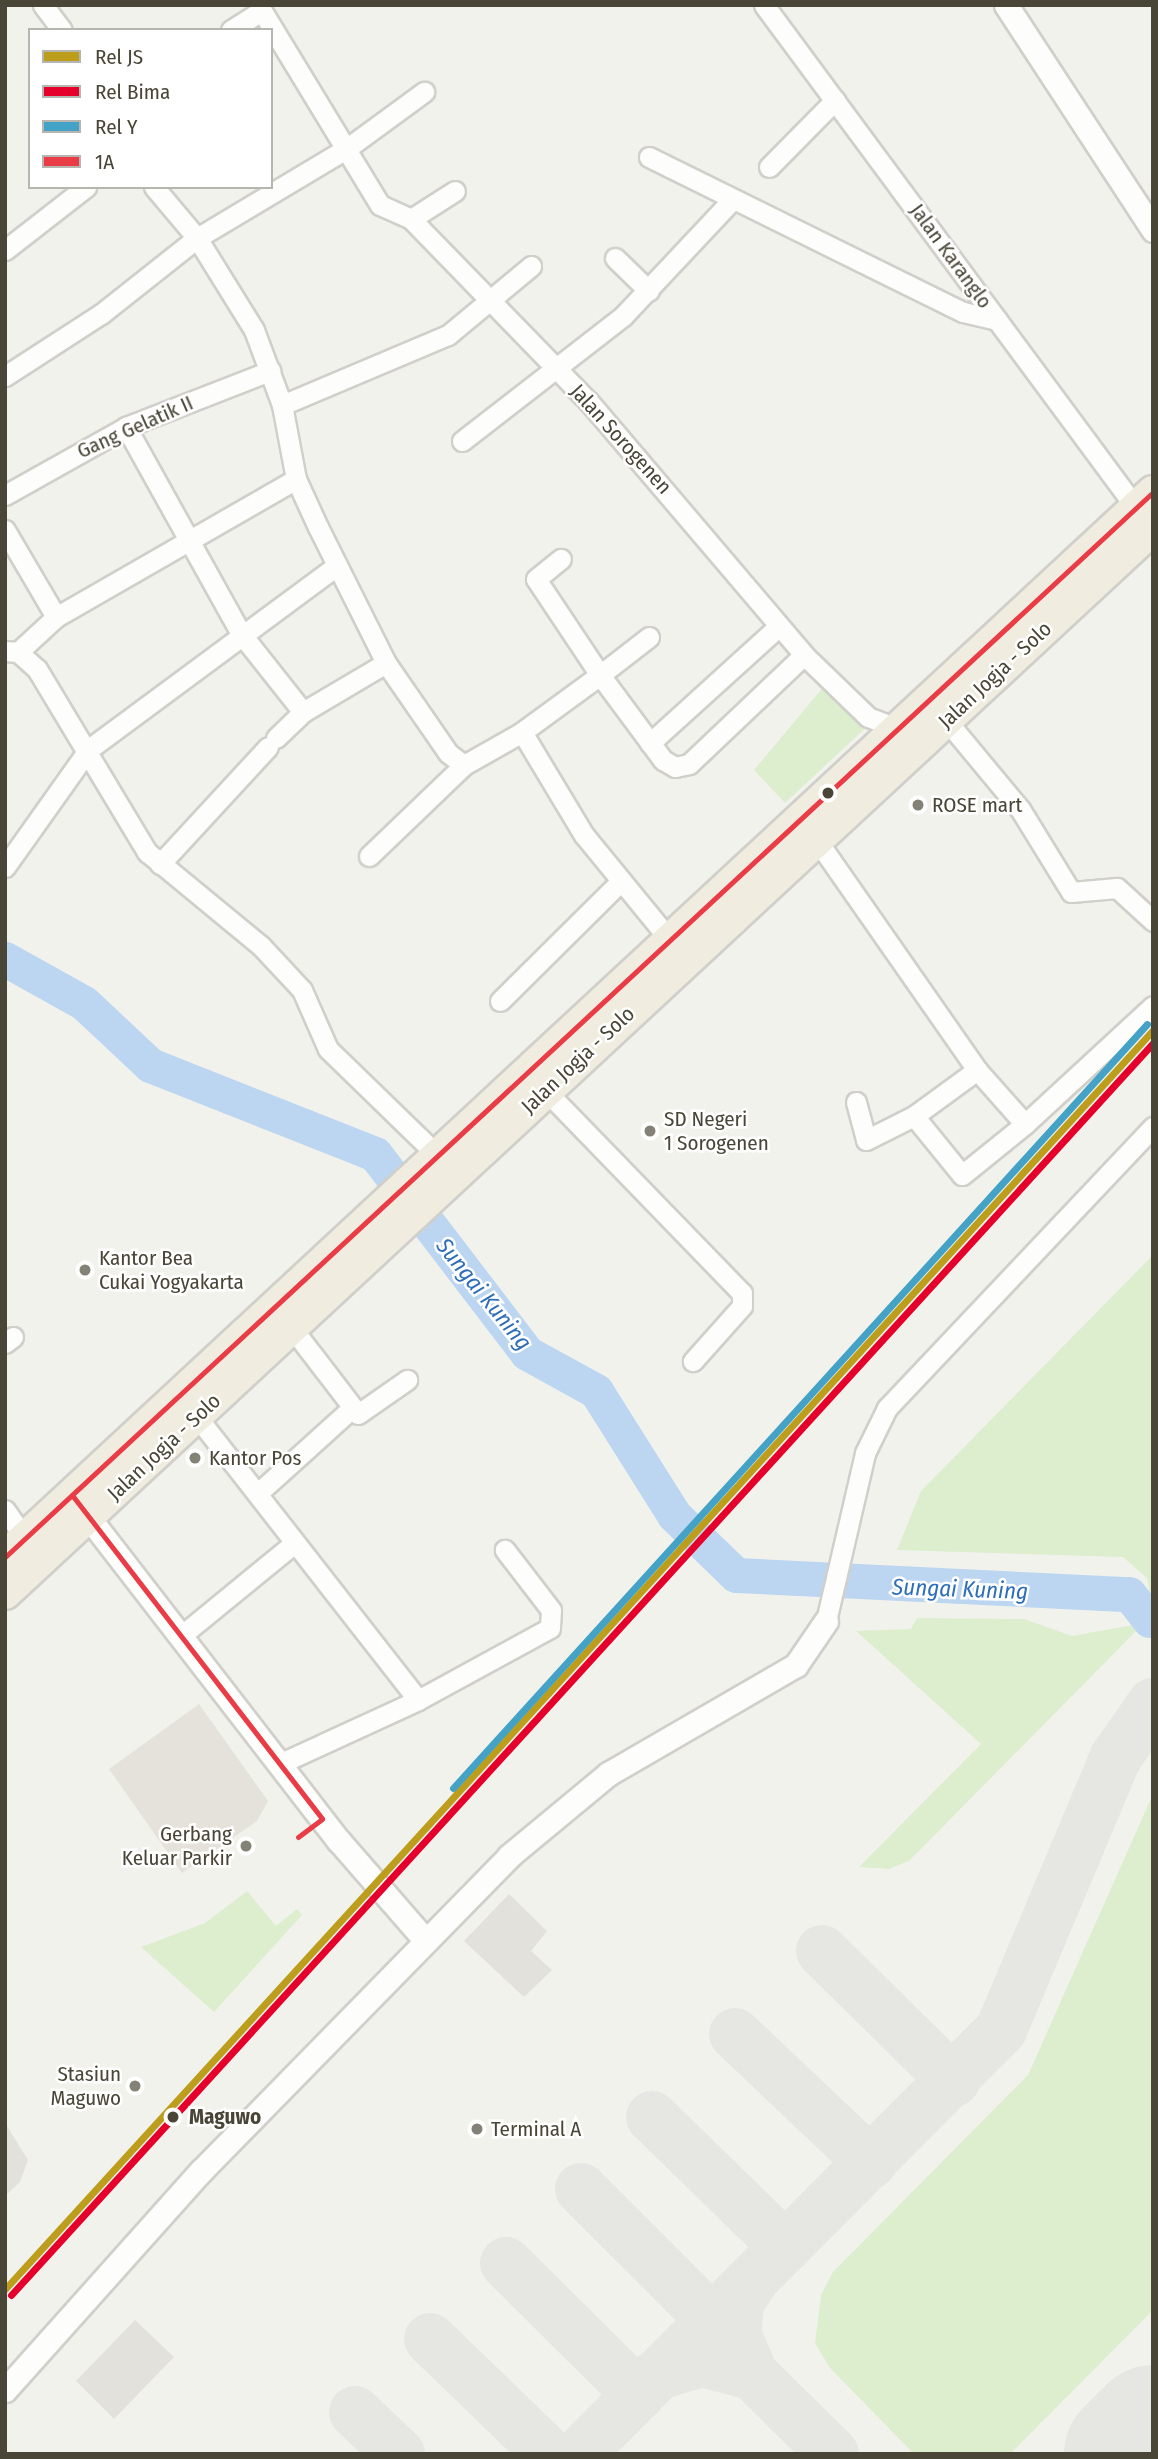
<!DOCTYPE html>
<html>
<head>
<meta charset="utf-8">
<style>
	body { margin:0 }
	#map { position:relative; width:1158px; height:2459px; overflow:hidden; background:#f2f2ed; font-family:"Fira Sans Condensed",sans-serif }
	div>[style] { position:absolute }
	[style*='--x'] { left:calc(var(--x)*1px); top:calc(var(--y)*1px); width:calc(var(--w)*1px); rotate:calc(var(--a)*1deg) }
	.industrial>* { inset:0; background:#e5e2dc }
	.green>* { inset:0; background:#dceecd }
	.parking>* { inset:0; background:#e2e1dc }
	.river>* { height:35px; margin:-17.5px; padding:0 17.5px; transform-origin:17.5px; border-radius:17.5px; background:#bcd6f1 }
	.taxiway>* { height:52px; margin:-26px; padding:0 26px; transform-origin:26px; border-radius:26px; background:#e6e6e3 }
	.runway>* { height:130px; margin:-65px; padding:0 65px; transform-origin:65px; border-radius:65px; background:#e6e6e3 }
	.roads { filter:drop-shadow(2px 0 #d0cfca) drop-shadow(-2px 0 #d0cfca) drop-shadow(0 2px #d0cfca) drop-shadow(0 -2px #d0cfca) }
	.minor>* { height:19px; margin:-9.5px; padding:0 9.5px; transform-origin:9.5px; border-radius:9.5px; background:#fdfdfc }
	.tertiary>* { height:23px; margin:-11.5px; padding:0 11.5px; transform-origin:11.5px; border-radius:11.5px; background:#fdfdfc }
	.trunk>* { height:32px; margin:-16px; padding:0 16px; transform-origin:16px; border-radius:16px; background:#f0ecdf }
	.bus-1>* { height:5px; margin:-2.5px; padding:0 2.5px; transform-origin:2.5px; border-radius:2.5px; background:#e93c46 }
	.rail-1>* { height:7px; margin:-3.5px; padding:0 3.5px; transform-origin:3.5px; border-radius:3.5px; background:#bd9e1c }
	.rail-2>* { height:7px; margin:-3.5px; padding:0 3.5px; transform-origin:3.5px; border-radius:3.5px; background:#e4002b }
	.rail-3>* { height:7px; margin:-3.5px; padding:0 3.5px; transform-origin:3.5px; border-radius:3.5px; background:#43a2c5 }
	.dots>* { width:19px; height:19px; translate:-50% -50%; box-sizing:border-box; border:4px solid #fff; border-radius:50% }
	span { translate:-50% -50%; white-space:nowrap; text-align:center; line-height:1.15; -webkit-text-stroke:5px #fff; paint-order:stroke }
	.street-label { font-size:21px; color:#494537 }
	.poi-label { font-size:21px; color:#494537 }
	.left { translate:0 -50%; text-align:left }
	.right { translate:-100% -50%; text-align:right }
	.stop-label { font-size:21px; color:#494537; font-weight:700 }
	.water-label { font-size:23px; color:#2d6db9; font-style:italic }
	.frame { position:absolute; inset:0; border:7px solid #494537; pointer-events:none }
	.legend { position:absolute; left:28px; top:28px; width:245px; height:161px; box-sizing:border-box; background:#fff; border:2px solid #b6b5af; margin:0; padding:9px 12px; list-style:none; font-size:21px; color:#494537 }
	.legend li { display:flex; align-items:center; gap:14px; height:35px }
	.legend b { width:35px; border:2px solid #b6b5af }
</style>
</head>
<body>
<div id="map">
	<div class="industrial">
		<div style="clip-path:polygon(199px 1704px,268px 1801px,257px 1821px,182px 1873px,109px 1769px)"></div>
	</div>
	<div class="green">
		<div style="clip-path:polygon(831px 678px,875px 719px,785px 803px,754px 770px)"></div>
		<div style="clip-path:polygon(1153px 1255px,1153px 1613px,1147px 1578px,1123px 1557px,897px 1550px,921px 1491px)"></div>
		<div style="clip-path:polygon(917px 1618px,1024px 1619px,1072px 1636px,1144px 1623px,909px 1861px,889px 1869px,859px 1867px,981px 1744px,856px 1631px,911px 1629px)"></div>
		<div style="clip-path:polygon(1153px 1794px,1153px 2310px,1010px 2454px,914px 2454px,830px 2368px,815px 2343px,821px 2295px,833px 2272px,1028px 2075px)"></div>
		<div style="clip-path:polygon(247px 1891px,276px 1926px,297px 1909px,302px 1915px,214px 2012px,141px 1947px,205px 1923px)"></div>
	</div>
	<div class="parking">
		<div style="clip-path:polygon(509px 1894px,547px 1931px,531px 1951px,552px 1970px,524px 1997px,464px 1941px)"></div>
		<div style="clip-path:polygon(5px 2123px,28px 2160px,20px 2182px,5px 2196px)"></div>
		<div style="clip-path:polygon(135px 2320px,174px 2357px,114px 2419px,76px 2381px)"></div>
	</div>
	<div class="river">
		<div style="--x:5;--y:959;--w:90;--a:29.1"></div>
		<div style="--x:84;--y:1003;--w:91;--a:43.2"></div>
		<div style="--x:150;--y:1065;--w:242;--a:21.6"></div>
		<div style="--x:375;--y:1154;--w:250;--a:52.6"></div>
		<div style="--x:527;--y:1353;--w:79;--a:28.8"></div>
		<div style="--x:596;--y:1391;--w:146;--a:57.8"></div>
		<div style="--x:674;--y:1515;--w:86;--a:44.1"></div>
		<div style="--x:736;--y:1575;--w:393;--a:2.8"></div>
		<div style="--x:1129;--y:1594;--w:33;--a:52"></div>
	</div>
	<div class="taxiway">
		<div style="--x:822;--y:1951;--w:185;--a:44.6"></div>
		<div style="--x:735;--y:2034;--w:187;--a:43.5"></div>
		<div style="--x:652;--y:2117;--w:186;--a:44.3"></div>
		<div style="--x:581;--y:2189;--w:185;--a:45"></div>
		<div style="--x:506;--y:2263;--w:187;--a:44.8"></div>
		<div style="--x:430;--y:2339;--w:165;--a:44"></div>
		<div style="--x:658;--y:2374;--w:46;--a:-16.5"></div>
		<div style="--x:702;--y:2361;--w:52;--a:14.6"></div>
		<div style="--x:752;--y:2374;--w:44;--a:-112.5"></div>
		<div style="--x:735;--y:2333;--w:31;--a:-84"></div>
		<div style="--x:738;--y:2302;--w:25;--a:-56"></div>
		<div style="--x:752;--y:2374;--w:114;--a:44.6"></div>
		<div style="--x:355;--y:2412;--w:61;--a:43.7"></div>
		<div style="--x:579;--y:2454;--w:598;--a:-45.14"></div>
		<div style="--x:1001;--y:2030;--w:296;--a:-67.2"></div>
		<div style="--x:1116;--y:1757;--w:65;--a:-55.1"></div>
		<div style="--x:1136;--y:2454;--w:14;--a:-69"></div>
	</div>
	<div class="runway">
		<div style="--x:1129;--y:2454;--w:34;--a:-45"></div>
	</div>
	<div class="roads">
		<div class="minor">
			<div style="--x:43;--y:5;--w:31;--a:53"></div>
			<div style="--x:764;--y:5;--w:626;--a:53.51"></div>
			<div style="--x:231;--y:30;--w:36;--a:-32"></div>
			<div style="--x:262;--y:11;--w:227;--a:58.7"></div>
			<div style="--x:380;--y:205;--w:34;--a:24"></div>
			<div style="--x:411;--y:219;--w:255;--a:45.8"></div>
			<div style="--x:589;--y:402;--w:332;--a:49.6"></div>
			<div style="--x:804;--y:655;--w:89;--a:44.1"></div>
			<div style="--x:868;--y:717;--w:31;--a:21"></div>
			<div style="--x:649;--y:157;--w:350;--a:26.3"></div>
			<div style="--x:963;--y:312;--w:35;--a:13"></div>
			<div style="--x:769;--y:167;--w:94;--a:-45.4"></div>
			<div style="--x:154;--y:187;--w:67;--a:49.9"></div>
			<div style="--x:197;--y:238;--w:108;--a:58.2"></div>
			<div style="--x:254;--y:330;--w:80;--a:69.5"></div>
			<div style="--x:282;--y:405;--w:75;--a:79.3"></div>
			<div style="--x:296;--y:479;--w:53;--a:65.4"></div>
			<div style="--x:318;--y:527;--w:152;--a:63.4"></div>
			<div style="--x:386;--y:663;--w:109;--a:55.4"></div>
			<div style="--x:448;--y:753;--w:20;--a:37"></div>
			<div style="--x:464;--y:765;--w:67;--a:-29.6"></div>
			<div style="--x:522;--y:732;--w:120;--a:59"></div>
			<div style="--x:584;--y:835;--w:134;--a:50.7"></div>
			<div style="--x:411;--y:219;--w:52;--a:-32.5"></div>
			<div style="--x:5;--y:250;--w:103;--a:-37.9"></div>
			<div style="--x:615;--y:258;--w:47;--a:44.1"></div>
			<div style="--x:5;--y:376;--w:114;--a:-32.9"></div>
			<div style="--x:101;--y:314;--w:122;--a:-38.4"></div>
			<div style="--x:197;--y:238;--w:174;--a:-30.9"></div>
			<div style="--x:346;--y:149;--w:97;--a:-36.2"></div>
			<div style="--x:282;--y:405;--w:180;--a:-22.9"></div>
			<div style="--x:448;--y:335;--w:108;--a:-39.7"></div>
			<div style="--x:126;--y:427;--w:238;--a:60.9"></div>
			<div style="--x:242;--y:635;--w:98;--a:51.6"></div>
			<div style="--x:462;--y:441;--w:204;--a:-37.8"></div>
			<div style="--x:623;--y:316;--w:158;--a:-46.8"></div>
			<div style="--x:5;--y:495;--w:139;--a:-29.3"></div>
			<div style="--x:126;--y:427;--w:155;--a:-21.3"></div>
			<div style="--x:5;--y:530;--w:101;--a:59.6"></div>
			<div style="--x:649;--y:637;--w:62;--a:142.2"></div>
			<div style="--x:600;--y:675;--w:106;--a:53.5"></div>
			<div style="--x:663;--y:760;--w:14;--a:30"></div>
			<div style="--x:675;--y:767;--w:14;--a:-12"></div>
			<div style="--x:689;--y:764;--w:158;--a:-43.5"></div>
			<div style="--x:5;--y:651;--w:13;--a:4"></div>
			<div style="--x:18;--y:652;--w:25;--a:42"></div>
			<div style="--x:37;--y:669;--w:214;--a:59"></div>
			<div style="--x:147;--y:852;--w:148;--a:39.5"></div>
			<div style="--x:261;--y:946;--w:60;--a:47"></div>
			<div style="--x:302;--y:990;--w:64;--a:66.2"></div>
			<div style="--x:328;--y:1049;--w:153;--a:44.2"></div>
			<div style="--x:18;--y:652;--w:52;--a:-42.6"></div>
			<div style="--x:56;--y:617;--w:277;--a:-29.9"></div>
			<div style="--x:946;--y:720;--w:116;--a:50.3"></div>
			<div style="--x:1020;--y:809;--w:97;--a:58.4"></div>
			<div style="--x:1071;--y:892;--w:46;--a:-5"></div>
			<div style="--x:1117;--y:888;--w:49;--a:42.5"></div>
			<div style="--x:522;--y:732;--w:97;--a:-36.2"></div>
			<div style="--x:600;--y:675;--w:115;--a:-123.7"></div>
			<div style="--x:536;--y:579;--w:32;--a:-39"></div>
			<div style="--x:276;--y:738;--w:37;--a:-44"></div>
			<div style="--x:303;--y:712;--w:96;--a:-30.6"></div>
			<div style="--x:650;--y:743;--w:174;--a:-42.2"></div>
			<div style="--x:816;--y:839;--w:282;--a:55.1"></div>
			<div style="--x:977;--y:1070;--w:72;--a:48.4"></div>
			<div style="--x:1025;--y:1124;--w:174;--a:-42.7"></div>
			<div style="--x:369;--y:856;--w:132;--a:-43.8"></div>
			<div style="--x:160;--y:864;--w:159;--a:-47.3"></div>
			<div style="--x:5;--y:867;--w:145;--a:-54.6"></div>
			<div style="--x:89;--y:749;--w:307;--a:-36.5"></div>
			<div style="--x:500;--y:1001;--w:169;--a:-44.8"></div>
			<div style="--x:545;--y:1090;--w:283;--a:45.9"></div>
			<div style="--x:742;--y:1293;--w:13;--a:90"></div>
			<div style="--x:742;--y:1306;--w:74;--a:131.7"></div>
			<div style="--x:856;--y:1102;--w:39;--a:75"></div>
			<div style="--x:866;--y:1140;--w:54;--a:-26.6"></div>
			<div style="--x:914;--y:1116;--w:76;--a:50.9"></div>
			<div style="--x:962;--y:1175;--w:81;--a:-39"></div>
			<div style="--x:914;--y:1116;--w:78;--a:-36.1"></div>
			<div style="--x:292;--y:1328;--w:108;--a:52.5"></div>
			<div style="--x:358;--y:1414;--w:60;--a:-34.8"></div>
			<div style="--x:5;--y:1343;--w:10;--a:-37"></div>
			<div style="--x:197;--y:1417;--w:359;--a:52"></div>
			<div style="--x:258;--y:1493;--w:125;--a:-42.1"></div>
			<div style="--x:5;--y:1510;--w:35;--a:55"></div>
			<div style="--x:826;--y:1621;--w:172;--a:-76.9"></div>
			<div style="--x:865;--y:1453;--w:50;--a:-63.9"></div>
			<div style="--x:887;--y:1408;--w:387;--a:-46.6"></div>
			<div style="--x:182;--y:1635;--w:144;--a:-39.3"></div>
			<div style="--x:279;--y:1764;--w:153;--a:-24.7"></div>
			<div style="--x:418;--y:1700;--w:150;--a:-28.6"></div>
			<div style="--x:550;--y:1628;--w:18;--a:-87"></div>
			<div style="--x:551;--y:1610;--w:76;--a:-127.5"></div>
		</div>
		<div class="tertiary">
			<div style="--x:1006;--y:5;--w:269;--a:56.8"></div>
			<div style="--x:79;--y:1505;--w:425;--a:52.3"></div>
			<div style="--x:339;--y:1841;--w:131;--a:49"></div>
			<div style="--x:5;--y:2390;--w:294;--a:-48.2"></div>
			<div style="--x:201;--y:2171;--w:441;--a:-45.6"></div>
			<div style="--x:509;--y:1856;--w:129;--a:-39.6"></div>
			<div style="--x:608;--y:1774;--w:217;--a:-30.1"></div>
			<div style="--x:796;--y:1665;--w:53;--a:-55.7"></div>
		</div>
		<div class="trunk">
			<div style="--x:5;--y:1557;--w:1566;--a:-42.85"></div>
			<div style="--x:5;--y:1593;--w:1566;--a:-42.85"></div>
		</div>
	</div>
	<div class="bus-1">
		<div style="--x:72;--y:1495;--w:409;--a:52.3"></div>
		<div style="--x:322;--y:1819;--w:30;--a:143"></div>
		<div style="--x:5;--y:1557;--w:1566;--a:-42.85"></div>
	</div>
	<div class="rail-1">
		<div style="--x:5;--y:2289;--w:1704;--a:-47.64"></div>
	</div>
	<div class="rail-2">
		<div style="--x:11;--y:2295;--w:1695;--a:-47.63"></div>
	</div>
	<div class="rail-3">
		<div style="--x:453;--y:1788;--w:1032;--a:-47.75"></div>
	</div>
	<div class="dots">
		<div style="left:828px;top:793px;background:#494537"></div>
		<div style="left:918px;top:805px;background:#848277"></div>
		<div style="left:650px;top:1131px;background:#848277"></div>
		<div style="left:85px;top:1270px;background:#848277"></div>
		<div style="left:195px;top:1458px;background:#848277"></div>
		<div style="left:246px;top:1846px;background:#848277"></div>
		<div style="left:135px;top:2086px;background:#848277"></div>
		<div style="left:173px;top:2117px;background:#494537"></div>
		<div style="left:477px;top:2129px;background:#848277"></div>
	</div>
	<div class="street-label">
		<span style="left:951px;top:256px;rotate:54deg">Jalan Karanglo</span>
		<span style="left:135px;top:427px;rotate:-24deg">Gang Gelatik II</span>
		<span style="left:621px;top:439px;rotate:48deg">Jalan Sorogenen</span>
		<span style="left:995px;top:675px;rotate:-43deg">Jalan Jogja - Solo</span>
		<span style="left:578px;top:1060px;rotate:-43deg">Jalan Jogja - Solo</span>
		<span style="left:164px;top:1447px;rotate:-43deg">Jalan Jogja - Solo</span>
	</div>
	<div class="poi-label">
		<span class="left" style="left:932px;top:805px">ROSE mart</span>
		<span class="left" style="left:664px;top:1131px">SD Negeri<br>1 Sorogenen</span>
		<span class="left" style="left:99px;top:1270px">Kantor Bea<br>Cukai Yogyakarta</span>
		<span class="left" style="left:209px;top:1458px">Kantor Pos</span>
		<span class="right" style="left:232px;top:1846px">Gerbang<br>Keluar Parkir</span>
		<span class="right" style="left:121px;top:2086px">Stasiun<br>Maguwo</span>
		<span class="left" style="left:491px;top:2129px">Terminal A</span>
	</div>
	<div class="stop-label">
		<span class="left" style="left:189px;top:2117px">Maguwo</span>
	</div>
	<div class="water-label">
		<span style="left:484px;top:1294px;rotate:51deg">Sungai Kuning</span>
		<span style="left:960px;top:1589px;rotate:2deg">Sungai Kuning</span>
	</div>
	<div class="frame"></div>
	<ul class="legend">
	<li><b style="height:9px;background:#bd9e1c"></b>Rel JS</li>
	<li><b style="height:9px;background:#e4002b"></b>Rel Bima</li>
	<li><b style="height:9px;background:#43a2c5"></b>Rel Y</li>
	<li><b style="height:9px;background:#e93c46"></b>1A</li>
	</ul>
</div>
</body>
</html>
